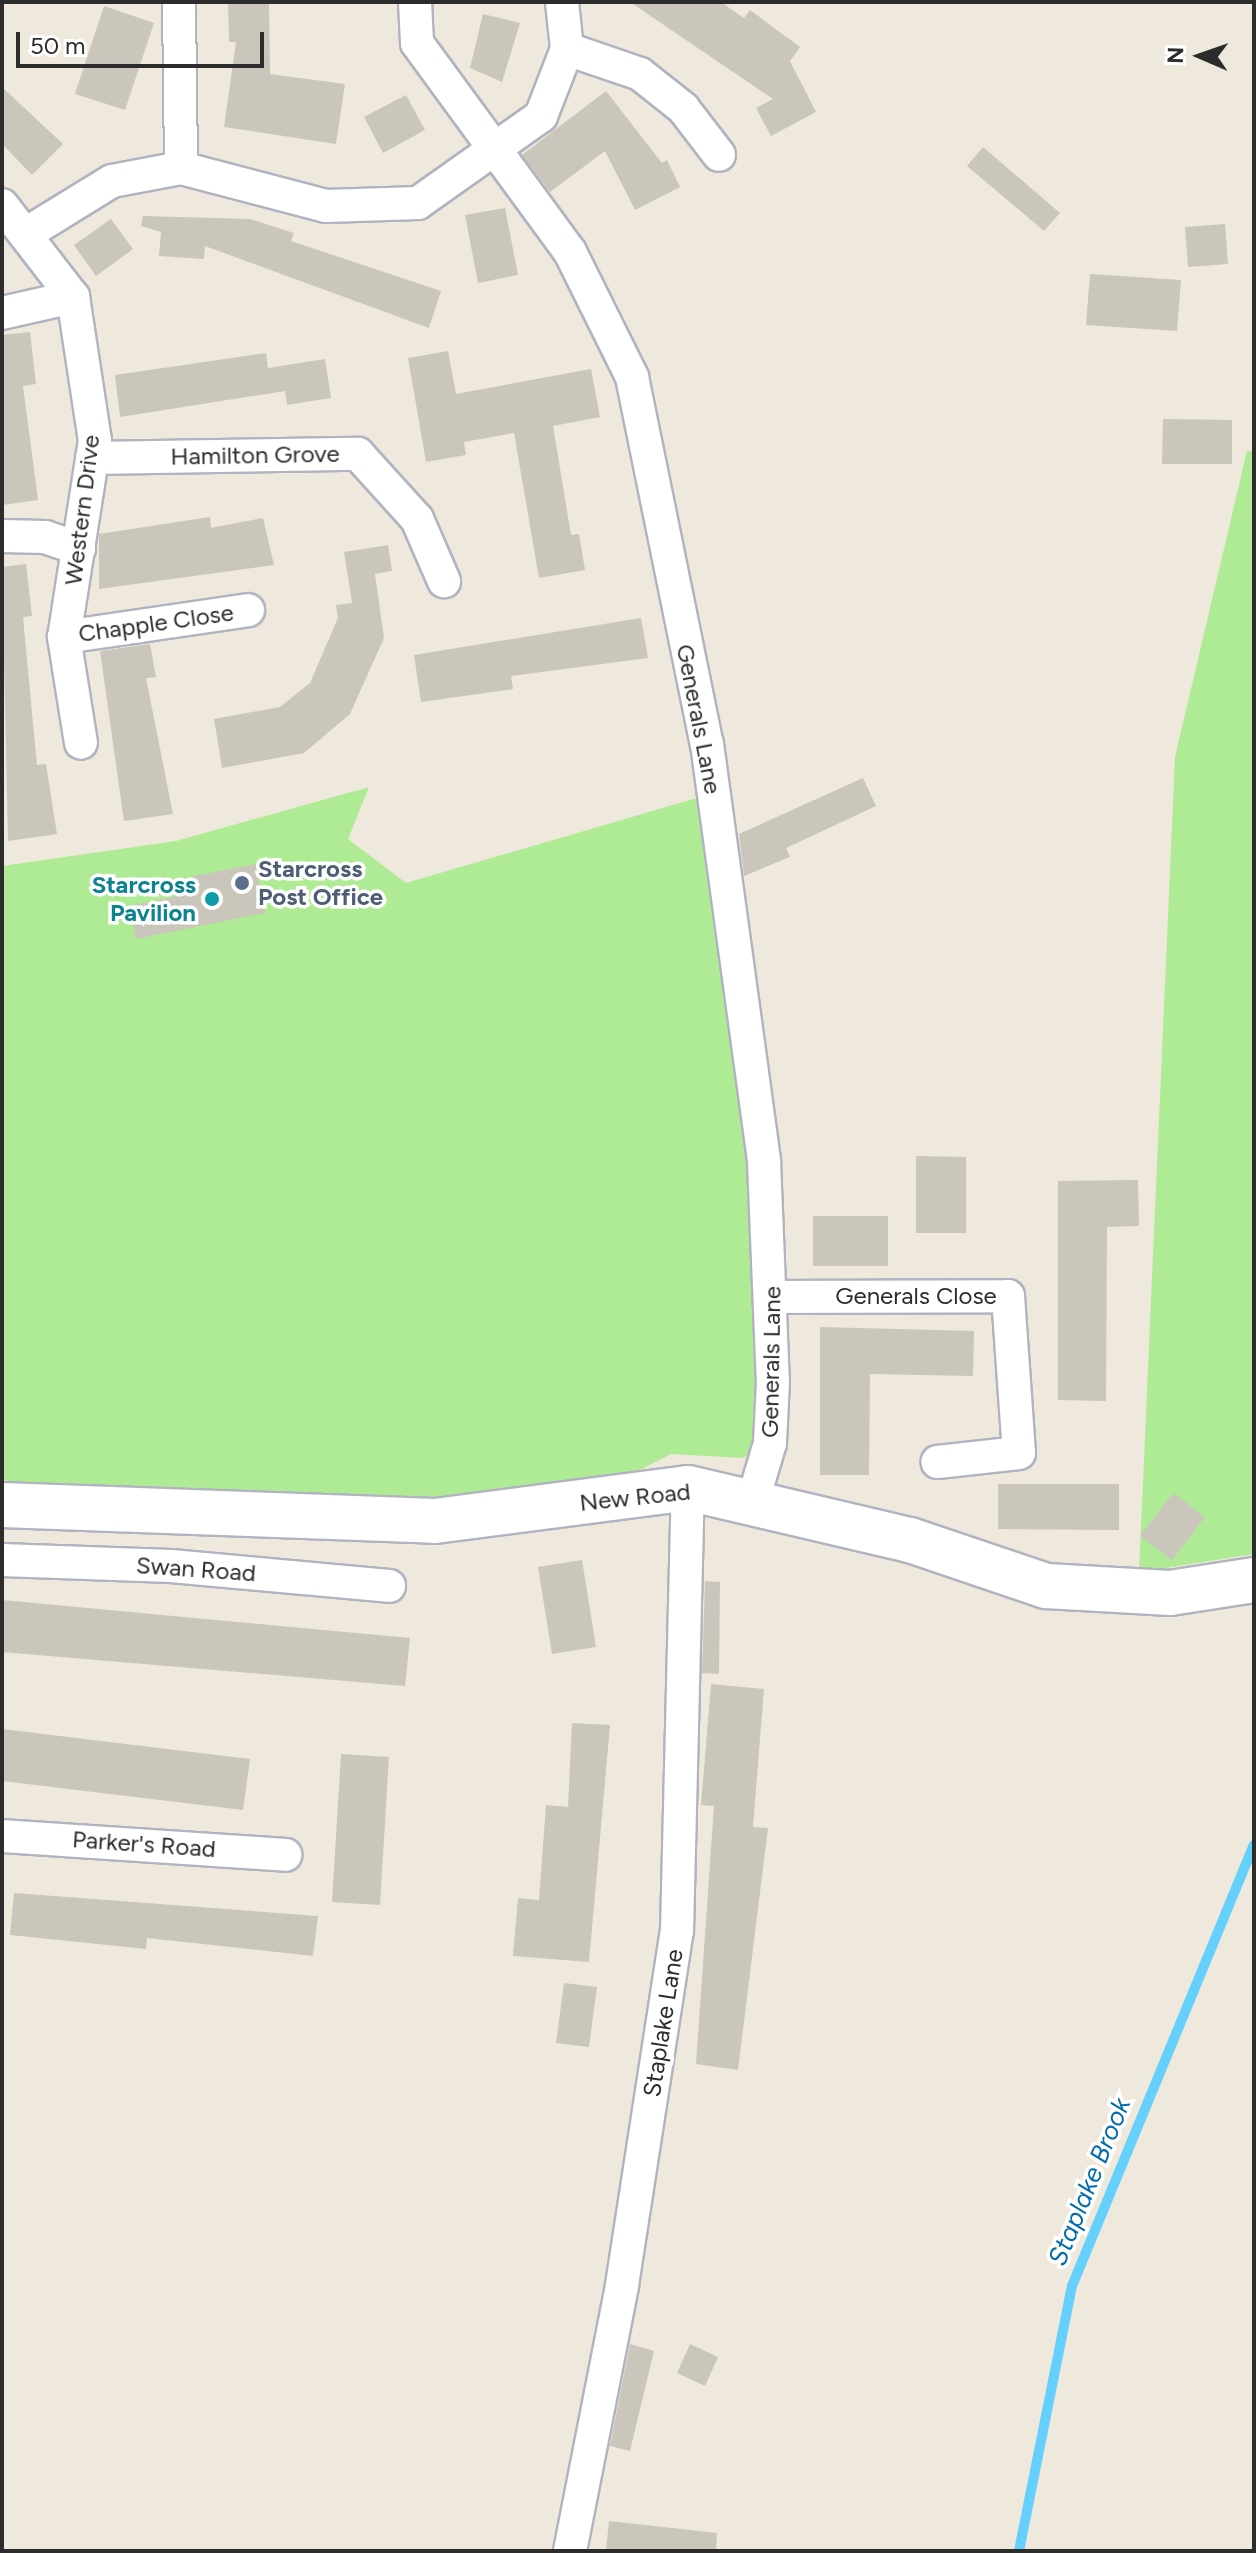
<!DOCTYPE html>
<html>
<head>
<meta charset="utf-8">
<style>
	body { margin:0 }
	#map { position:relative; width:1256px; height:2553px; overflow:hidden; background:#efe8dd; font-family:Figtree,sans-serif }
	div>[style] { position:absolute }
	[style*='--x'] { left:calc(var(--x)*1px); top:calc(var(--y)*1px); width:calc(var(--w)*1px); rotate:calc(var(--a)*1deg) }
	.green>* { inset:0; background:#afeb94 }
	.stream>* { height:10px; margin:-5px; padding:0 5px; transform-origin:5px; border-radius:5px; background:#66d0fc }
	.building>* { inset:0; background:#cac6bc }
	.roads { filter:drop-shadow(2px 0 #b1b3c1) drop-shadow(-2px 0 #b1b3c1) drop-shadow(0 2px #b1b3c1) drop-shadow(0 -2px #b1b3c1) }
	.street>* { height:32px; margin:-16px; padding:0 16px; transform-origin:16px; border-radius:16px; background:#fff }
	.secondary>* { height:44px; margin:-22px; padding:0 22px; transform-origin:22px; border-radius:22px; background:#fff }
	.dots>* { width:22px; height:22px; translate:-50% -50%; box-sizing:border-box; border:4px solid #fff; border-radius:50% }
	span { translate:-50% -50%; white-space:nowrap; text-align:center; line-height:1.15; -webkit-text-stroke:7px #fff; paint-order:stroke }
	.street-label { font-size:24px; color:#2c2c2c }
	.service-label { font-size:24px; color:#4e5e75; font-weight:700 }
	.left { translate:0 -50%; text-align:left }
	.culture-label { font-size:24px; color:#0d838f; font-weight:700 }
	.right { translate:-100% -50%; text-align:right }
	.water-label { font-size:26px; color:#006cac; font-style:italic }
	.frame { position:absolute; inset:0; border:4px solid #2c2c2c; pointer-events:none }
	.north { position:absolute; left:1160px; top:16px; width:80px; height:80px; -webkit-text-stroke:6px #fff; paint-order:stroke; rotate:272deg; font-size:22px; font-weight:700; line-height:32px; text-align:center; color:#2c2c2c }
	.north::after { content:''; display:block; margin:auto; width:28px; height:36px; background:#2c2c2c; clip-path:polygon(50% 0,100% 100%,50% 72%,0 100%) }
	.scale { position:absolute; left:16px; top:32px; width:248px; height:36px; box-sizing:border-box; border:4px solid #2c2c2c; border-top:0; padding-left:10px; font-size:24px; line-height:28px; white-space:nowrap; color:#2c2c2c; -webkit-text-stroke:6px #fff; paint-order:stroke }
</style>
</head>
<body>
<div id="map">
	<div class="green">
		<div style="clip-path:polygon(1247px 451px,1254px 452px,1254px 1554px,1139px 1572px,1175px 757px)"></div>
		<div style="clip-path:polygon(369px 787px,348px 839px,406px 883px,700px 797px,758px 1152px,760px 1450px,742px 1458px,671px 1454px,632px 1474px,406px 1500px,78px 1492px,2px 1480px,2px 866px,176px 841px)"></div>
	</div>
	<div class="stream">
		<div style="--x:1019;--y:2551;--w:270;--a:-78.7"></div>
		<div style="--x:1072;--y:2286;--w:477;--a:-67.6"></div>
	</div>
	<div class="building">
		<div style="clip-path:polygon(228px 2px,269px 2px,270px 74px,345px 84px,336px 144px,224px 127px,236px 42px,229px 42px)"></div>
		<div style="clip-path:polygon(630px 2px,721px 2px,744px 18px,750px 10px,800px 47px,790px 61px,816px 112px,771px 136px,756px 108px,773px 99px)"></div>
		<div style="clip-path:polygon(104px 6px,154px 23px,125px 110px,75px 94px)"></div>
		<div style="clip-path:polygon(483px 14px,520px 23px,502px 82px,470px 68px)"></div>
		<div style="clip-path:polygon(2px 87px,63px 144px,32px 175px,2px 144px)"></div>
		<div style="clip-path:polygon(606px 91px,662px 163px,667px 160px,680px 187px,635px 210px,605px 151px,550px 192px,522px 155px)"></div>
		<div style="clip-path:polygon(406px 95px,425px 130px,383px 153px,364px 117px)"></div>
		<div style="clip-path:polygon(983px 147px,1060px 213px,1044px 231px,967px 166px)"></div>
		<div style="clip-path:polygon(505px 208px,518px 275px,478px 283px,465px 215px)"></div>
		<div style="clip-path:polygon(143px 216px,250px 219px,294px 233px,291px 241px,441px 291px,429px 328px,205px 246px,204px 259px,159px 256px,161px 232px,141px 226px)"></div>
		<div style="clip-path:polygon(111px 219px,133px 249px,96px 276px,74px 245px)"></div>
		<div style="clip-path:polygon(1225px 224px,1228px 264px,1188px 267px,1185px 227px)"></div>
		<div style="clip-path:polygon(1090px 274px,1181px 280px,1177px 331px,1086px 325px)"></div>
		<div style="clip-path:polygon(30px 332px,36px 384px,23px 386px,38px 500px,2px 505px,2px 335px)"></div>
		<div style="clip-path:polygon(448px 351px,456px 394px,591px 369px,600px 417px,553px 426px,571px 535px,579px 534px,585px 570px,539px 578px,514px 433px,464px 442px,466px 455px,426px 462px,408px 358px)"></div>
		<div style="clip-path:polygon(266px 353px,268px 368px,325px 359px,331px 398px,287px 405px,285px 391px,120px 417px,115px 375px)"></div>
		<div style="clip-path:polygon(1163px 419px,1232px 420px,1232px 464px,1162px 464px)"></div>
		<div style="clip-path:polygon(210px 517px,211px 528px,263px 518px,274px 565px,99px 589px,99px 534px)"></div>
		<div style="clip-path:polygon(388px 545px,392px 571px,375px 574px,384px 638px,350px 714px,304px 753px,222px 768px,214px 719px,280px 707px,310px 683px,338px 618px,336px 605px,352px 603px,344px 552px)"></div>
		<div style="clip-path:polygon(26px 564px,32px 616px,23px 617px,37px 765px,46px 764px,57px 834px,8px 841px,2px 567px)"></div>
		<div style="clip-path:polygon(641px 618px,648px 658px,511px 676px,513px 689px,421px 702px,414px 655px)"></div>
		<div style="clip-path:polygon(150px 644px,156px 677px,146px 678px,173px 814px,124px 821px,100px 651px)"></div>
		<div style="clip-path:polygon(863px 778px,876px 806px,786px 848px,790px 857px,744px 876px,739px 834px)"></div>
		<div style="clip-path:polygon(256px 864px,265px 913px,136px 939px,129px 906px,192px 893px,189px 877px)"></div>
		<div style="clip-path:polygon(916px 1156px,966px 1157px,966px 1233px,916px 1233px)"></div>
		<div style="clip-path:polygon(1138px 1180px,1139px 1226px,1107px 1227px,1106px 1401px,1058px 1400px,1058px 1181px)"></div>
		<div style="clip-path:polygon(813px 1216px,888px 1216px,888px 1266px,813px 1266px)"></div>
		<div style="clip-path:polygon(820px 1327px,974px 1331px,973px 1376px,870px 1374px,869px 1475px,820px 1475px)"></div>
		<div style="clip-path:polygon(998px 1484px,1119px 1484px,1119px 1530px,998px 1529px)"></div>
		<div style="clip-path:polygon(1173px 1493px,1205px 1517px,1172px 1560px,1140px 1536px)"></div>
		<div style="clip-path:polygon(582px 1560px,596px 1647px,552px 1654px,538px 1567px)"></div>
		<div style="clip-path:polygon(705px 1581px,720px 1582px,719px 1674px,702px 1673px)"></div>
		<div style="clip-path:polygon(2px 1600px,410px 1638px,405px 1686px,2px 1652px)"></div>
		<div style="clip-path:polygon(711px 1684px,764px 1689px,753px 1827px,768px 1828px,738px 2070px,696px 2064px,714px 1806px,701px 1805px)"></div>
		<div style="clip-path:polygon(572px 1723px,610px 1725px,589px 1962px,513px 1956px,518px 1898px,539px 1900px,546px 1805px,568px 1807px)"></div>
		<div style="clip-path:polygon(2px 1729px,250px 1759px,243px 1810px,2px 1781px)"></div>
		<div style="clip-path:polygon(341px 1754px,389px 1757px,380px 1905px,332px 1902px)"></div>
		<div style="clip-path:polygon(14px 1893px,318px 1916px,313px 1956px,147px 1938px,146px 1949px,10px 1935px)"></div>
		<div style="clip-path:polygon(564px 1983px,597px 1987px,589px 2047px,556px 2043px)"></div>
		<div style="clip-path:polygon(630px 2344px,654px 2351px,630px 2451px,610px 2446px)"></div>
		<div style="clip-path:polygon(690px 2344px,718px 2357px,705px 2386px,677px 2373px)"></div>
		<div style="clip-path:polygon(609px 2521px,717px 2533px,716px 2551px,606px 2551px)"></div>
	</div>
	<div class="roads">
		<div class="street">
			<div style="--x:179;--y:2;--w:166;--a:89.3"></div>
			<div style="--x:415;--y:2;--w:41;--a:87.2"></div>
			<div style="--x:417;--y:43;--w:259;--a:53.8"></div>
			<div style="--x:570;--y:252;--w:140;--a:63.6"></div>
			<div style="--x:632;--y:377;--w:375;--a:78.5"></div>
			<div style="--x:707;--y:744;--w:421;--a:82.2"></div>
			<div style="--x:764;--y:1161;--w:220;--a:87.7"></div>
			<div style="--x:773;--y:1381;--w:62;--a:92.8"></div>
			<div style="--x:770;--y:1443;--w:59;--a:106.6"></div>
			<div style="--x:562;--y:2;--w:47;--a:83.9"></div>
			<div style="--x:2;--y:205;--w:116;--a:52.3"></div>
			<div style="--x:73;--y:297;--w:145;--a:81.3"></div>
			<div style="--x:95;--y:440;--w:199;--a:98.9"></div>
			<div style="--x:64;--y:637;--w:107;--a:80.9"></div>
			<div style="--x:29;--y:232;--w:97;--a:-31.6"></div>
			<div style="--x:112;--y:181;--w:70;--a:-10.7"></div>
			<div style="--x:181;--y:168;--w:150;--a:14.7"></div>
			<div style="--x:326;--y:206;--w:92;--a:-1.9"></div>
			<div style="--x:418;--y:203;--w:151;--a:-35.3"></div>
			<div style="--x:541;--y:116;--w:72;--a:-68.8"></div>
			<div style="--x:567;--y:49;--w:77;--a:18.9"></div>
			<div style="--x:640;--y:74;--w:55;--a:38.3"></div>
			<div style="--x:683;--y:108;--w:59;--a:52.5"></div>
			<div style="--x:2;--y:313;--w:73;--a:-12.7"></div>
			<div style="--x:92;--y:458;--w:266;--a:-0.9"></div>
			<div style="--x:358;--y:454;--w:88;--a:47.8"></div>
			<div style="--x:417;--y:519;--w:68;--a:66.5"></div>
			<div style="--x:2;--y:536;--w:43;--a:1.3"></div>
			<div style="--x:45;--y:537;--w:36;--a:19"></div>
			<div style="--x:64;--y:637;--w:186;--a:-8.3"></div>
			<div style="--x:775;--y:1297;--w:233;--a:-0.2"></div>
			<div style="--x:1008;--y:1296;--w:157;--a:86"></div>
			<div style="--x:1019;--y:1453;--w:82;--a:173.7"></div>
			<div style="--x:2;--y:1560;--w:169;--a:2"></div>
			<div style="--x:171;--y:1566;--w:219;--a:5.2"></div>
			<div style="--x:2;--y:1836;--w:284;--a:3.8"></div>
			<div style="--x:570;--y:2551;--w:271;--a:-78.9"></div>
			<div style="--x:622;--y:2285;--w:358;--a:-81.2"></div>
			<div style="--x:677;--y:1931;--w:443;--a:-88.6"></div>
		</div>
		<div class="secondary">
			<div style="--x:2;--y:1505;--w:433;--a:2.1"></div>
			<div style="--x:435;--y:1521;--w:255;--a:-7.4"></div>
			<div style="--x:688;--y:1488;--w:228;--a:13.2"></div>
			<div style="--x:910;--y:1540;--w:144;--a:18.7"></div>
			<div style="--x:1046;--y:1586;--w:124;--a:3.2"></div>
			<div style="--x:1170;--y:1593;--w:85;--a:-8.8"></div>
		</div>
	</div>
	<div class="dots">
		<div style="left:242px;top:883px;background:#5c6f8a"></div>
		<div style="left:212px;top:899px;background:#0f9aa8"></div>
	</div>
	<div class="street-label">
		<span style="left:255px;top:455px;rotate:-1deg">Hamilton Grove</span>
		<span style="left:82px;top:510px;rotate:-83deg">Western Drive</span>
		<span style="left:156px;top:623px;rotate:-8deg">Chapple Close</span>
		<span style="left:699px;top:719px;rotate:79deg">Generals Lane</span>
		<span style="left:916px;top:1296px">Generals Close</span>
		<span style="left:771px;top:1362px;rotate:-89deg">Generals Lane</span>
		<span style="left:635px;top:1497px;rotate:-6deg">New Road</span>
		<span style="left:196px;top:1569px;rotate:4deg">Swan Road</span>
		<span style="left:144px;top:1844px;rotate:4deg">Parker's Road</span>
		<span style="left:663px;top:2023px;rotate:-81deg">Staplake Lane</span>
	</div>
	<div class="service-label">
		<span class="left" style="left:258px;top:883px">Starcross<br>Post Office</span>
	</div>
	<div class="culture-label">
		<span class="right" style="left:196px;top:899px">Starcross<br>Pavilion</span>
	</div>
	<div class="water-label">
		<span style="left:1090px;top:2182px;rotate:-68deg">Staplake Brook</span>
	</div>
	<div class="frame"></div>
	<div class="north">N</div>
	<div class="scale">50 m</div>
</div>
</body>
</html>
